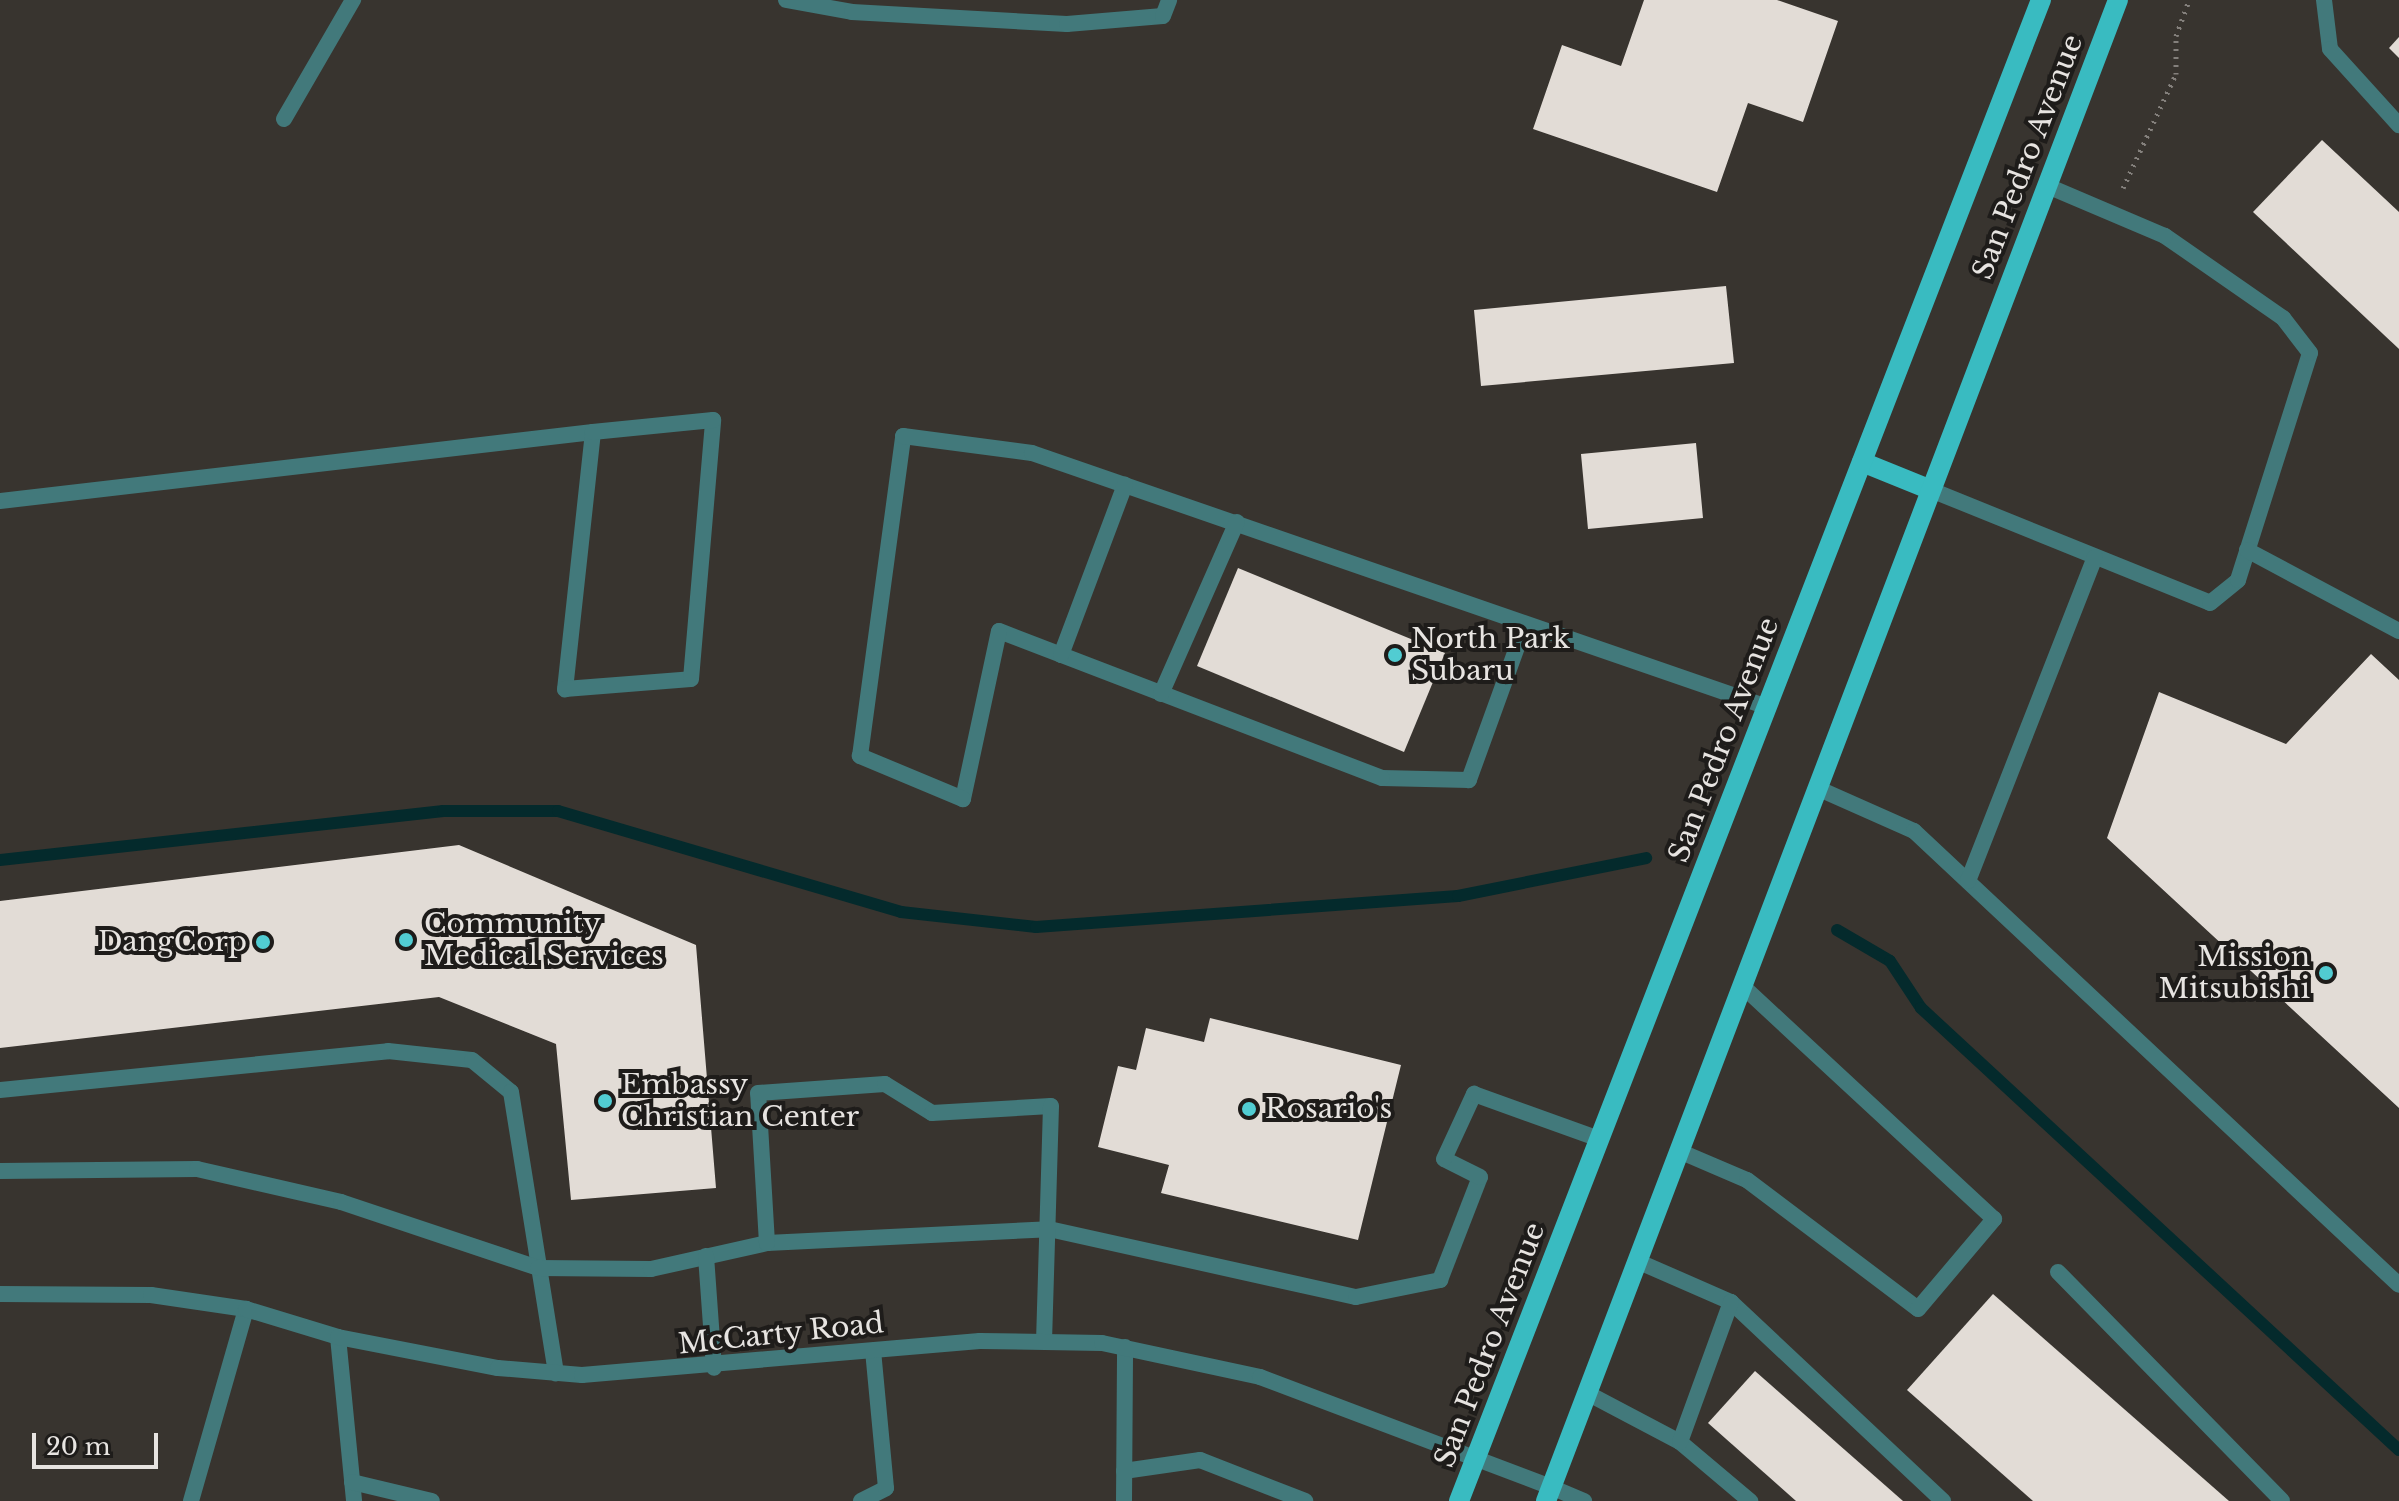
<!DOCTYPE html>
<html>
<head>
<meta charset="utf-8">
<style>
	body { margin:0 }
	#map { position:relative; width:2399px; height:1501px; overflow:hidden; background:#38342f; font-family:"Libre Baskerville",serif }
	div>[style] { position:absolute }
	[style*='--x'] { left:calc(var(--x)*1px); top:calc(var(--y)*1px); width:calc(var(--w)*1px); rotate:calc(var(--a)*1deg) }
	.stream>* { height:12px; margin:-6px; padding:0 6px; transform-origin:6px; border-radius:6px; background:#042a2c }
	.building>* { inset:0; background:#e2dcd6 }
	.path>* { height:5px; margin-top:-2.5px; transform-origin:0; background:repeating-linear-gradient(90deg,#84807c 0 2px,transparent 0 8px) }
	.service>* { height:16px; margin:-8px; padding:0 8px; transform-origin:8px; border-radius:8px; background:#42797b }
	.minor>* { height:16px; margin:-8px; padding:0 8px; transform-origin:8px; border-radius:8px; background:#42797b }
	.tertiary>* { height:16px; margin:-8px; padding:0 8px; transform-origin:8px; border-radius:8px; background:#42797b }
	.primary>* { height:20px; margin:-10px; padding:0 10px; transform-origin:10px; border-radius:10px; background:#39bbc1 }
	.dots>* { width:22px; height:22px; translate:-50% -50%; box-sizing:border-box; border:4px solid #1e1c1a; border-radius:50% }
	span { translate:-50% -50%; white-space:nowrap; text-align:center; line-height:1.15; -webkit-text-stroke:8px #1e1c1a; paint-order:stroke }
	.street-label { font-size:28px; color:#e7e4e1 }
	.poi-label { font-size:28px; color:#e7e4e1 }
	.left { translate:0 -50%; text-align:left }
	.right { translate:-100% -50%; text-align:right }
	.scale { position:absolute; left:32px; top:1433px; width:126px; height:36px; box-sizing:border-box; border:4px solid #e7e4e1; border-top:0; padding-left:10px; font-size:24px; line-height:28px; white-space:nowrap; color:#e7e4e1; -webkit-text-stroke:6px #1e1c1a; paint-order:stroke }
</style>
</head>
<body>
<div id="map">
	<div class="stream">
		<div style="--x:0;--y:860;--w:446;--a:-6.3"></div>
		<div style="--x:443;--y:811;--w:115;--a:0"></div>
		<div style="--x:558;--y:811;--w:358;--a:16.4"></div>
		<div style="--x:901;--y:912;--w:136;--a:6.3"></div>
		<div style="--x:1036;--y:927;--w:423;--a:-4.2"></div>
		<div style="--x:1458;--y:896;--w:192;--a:-11.4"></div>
		<div style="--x:1837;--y:930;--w:61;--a:30.3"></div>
		<div style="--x:1890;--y:961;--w:56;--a:56.6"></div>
		<div style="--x:1921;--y:1008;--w:651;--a:42.76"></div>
	</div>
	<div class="building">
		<div style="clip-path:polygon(1644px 0,1777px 0,1838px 21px,1803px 122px,1748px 103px,1717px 192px,1533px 129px,1562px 45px,1621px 66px)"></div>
		<div style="clip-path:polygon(2399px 37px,2399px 58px,2389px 48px)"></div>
		<div style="clip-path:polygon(2322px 140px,2399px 212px,2399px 349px,2253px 212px)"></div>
		<div style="clip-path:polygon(1726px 286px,1734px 363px,1481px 386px,1474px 310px)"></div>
		<div style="clip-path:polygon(1696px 443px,1703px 518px,1588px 529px,1581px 454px)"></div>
		<div style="clip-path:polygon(1238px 568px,1445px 653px,1404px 752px,1197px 666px)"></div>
		<div style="clip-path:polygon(2371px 654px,2399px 680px,2399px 1108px,2107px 838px,2159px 692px,2286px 744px)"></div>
		<div style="clip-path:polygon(459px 845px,696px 945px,716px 1188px,571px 1200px,556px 1044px,439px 997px,0 1048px,0 901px)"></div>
		<div style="clip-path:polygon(1210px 1018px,1401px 1065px,1358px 1240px,1161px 1193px,1169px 1165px,1098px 1147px,1118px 1066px,1136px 1070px,1146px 1028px,1204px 1042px)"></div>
		<div style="clip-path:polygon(1993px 1294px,2229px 1501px,2033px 1501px,1907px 1390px)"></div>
		<div style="clip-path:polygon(1755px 1371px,1903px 1501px,1796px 1501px,1708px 1423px)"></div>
	</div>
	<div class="path">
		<div style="--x:2123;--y:188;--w:126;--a:-65.1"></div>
		<div style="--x:2176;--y:74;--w:38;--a:-90"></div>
		<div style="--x:2176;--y:36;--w:38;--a:-70"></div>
	</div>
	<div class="service">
		<div style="--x:2324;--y:0;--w:49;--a:83"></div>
		<div style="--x:2330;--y:49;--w:103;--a:47.8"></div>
		<div style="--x:1931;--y:490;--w:301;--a:22"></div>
		<div style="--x:2210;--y:603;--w:36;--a:-39"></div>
		<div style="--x:2238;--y:580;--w:238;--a:-72.4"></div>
		<div style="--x:2310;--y:353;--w:44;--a:-127.6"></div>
		<div style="--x:2283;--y:318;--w:144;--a:-145.2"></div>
		<div style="--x:2165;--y:236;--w:128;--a:-157"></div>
		<div style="--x:0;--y:501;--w:597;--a:-6.64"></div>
		<div style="--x:593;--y:432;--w:259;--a:96.2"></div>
		<div style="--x:565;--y:689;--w:126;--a:-4.5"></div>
		<div style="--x:691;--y:679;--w:260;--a:-85.1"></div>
		<div style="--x:713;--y:420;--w:121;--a:174.3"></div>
		<div style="--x:2247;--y:550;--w:172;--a:28.1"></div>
		<div style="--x:1525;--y:625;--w:165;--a:109.9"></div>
		<div style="--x:1469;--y:780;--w:87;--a:-178.7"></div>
		<div style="--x:1382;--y:778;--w:410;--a:-159"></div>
		<div style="--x:999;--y:631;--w:172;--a:102.1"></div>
		<div style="--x:963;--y:799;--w:112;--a:-157.3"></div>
		<div style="--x:860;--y:756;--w:323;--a:-82.3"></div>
		<div style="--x:903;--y:436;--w:130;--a:7.5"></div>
		<div style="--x:1032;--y:453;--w:778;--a:19.06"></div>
		<div style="--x:1061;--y:655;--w:182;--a:-69.4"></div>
		<div style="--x:1161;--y:694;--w:188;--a:-66.2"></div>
		<div style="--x:1817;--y:788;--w:106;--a:23.9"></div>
		<div style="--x:1914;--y:831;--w:664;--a:43.11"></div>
		<div style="--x:1968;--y:881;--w:348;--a:-68.6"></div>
		<div style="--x:0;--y:1090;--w:390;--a:-5.7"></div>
		<div style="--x:388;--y:1051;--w:84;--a:6.1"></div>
		<div style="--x:472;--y:1060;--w:50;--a:39.4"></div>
		<div style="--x:511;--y:1092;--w:285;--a:80.9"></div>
		<div style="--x:1679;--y:1151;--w:74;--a:23.1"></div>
		<div style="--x:1747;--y:1180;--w:214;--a:37"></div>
		<div style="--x:1918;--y:1309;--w:118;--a:-49.8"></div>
		<div style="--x:1994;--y:1219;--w:343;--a:-137.2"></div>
		<div style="--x:0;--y:1171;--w:197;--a:-0.6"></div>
		<div style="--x:197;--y:1169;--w:148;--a:12.9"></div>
		<div style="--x:341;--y:1202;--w:208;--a:18.5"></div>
		<div style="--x:538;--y:1268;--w:113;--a:0.5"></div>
		<div style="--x:651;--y:1269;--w:119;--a:-12.6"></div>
		<div style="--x:767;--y:1243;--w:282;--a:-2.8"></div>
		<div style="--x:1049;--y:1229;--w:314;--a:12.5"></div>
		<div style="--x:1356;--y:1297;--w:86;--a:-11.4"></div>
		<div style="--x:1440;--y:1280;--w:110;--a:-68.8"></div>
		<div style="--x:1480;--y:1177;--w:40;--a:-153.4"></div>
		<div style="--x:1444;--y:1159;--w:72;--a:-65.2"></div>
		<div style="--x:1474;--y:1094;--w:133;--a:19.8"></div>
		<div style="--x:767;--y:1243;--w:150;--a:-93.4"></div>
		<div style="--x:758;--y:1093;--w:127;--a:-4.1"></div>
		<div style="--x:885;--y:1084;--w:55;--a:31.7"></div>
		<div style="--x:932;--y:1113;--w:119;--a:-3.4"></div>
		<div style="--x:1051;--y:1106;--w:234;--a:91.7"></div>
		<div style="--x:706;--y:1256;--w:112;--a:85.9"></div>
		<div style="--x:1637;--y:1261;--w:103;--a:23.6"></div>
		<div style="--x:1731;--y:1302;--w:291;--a:43.2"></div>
		<div style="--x:2058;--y:1272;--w:320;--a:45.6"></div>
		<div style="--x:338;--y:1337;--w:165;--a:84.4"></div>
		<div style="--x:1587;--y:1393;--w:105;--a:27.8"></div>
		<div style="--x:1680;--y:1442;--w:92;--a:40.1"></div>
		<div style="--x:1680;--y:1442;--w:149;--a:-70"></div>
		<div style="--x:1124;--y:1471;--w:77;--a:-8.2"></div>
		<div style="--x:1200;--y:1460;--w:113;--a:21.3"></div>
		<div style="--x:352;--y:1482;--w:82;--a:13.4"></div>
		<div style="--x:1551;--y:1487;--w:36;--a:23"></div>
		<div style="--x:191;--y:1501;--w:200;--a:-74"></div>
		<div style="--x:861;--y:1501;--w:28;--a:-27"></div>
		<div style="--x:886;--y:1488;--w:138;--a:-95.4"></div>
		<div style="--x:1124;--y:1501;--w:154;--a:-89.6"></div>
	</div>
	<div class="minor">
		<div style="--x:786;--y:0;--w:67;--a:10.3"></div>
		<div style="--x:852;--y:12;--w:215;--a:3.2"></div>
		<div style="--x:1067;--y:24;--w:96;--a:-4.8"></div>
		<div style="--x:1163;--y:16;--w:17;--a:-69"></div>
		<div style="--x:284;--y:119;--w:138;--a:-59.9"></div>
	</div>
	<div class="tertiary">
		<div style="--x:0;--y:1294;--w:151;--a:0.4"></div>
		<div style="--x:151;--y:1295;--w:96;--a:8.4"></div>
		<div style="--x:246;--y:1309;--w:96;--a:16.9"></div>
		<div style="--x:338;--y:1337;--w:163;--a:11"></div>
		<div style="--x:498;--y:1368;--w:84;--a:4.8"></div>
		<div style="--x:582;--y:1375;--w:399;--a:-4.9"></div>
		<div style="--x:980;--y:1341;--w:122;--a:0.9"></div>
		<div style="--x:1102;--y:1343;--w:162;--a:12.1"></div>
		<div style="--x:1260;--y:1377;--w:311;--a:20.7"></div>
	</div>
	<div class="primary">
		<div style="--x:1862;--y:462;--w:74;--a:22.1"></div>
		<div style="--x:1459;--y:1501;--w:1610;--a:-68.81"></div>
		<div style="--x:1546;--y:1501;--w:1606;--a:-69.14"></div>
	</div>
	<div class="dots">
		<div style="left:1395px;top:655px;background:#51ccd2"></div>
		<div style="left:406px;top:940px;background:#51ccd2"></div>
		<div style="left:263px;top:942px;background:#51ccd2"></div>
		<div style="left:2326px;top:973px;background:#51ccd2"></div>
		<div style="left:605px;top:1101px;background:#51ccd2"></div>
		<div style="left:1249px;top:1109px;background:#51ccd2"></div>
	</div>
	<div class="street-label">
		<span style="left:2028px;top:157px;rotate:-69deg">San Pedro Avenue</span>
		<span style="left:1724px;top:740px;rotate:-69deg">San Pedro Avenue</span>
		<span style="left:781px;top:1334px;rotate:-6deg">McCarty Road</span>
		<span style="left:1490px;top:1345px;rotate:-69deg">San Pedro Avenue</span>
	</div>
	<div class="poi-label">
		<span class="left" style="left:1411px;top:655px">North Park<br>Subaru</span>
		<span class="left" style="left:424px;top:940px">Community<br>Medical Services</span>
		<span class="right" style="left:247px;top:942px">DangCorp</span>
		<span class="right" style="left:2310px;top:973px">Mission<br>Mitsubishi</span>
		<span class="left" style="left:621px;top:1101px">Embassy<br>Christian Center</span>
		<span class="left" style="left:1265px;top:1109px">Rosario's</span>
	</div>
	<div class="scale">20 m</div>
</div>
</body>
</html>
